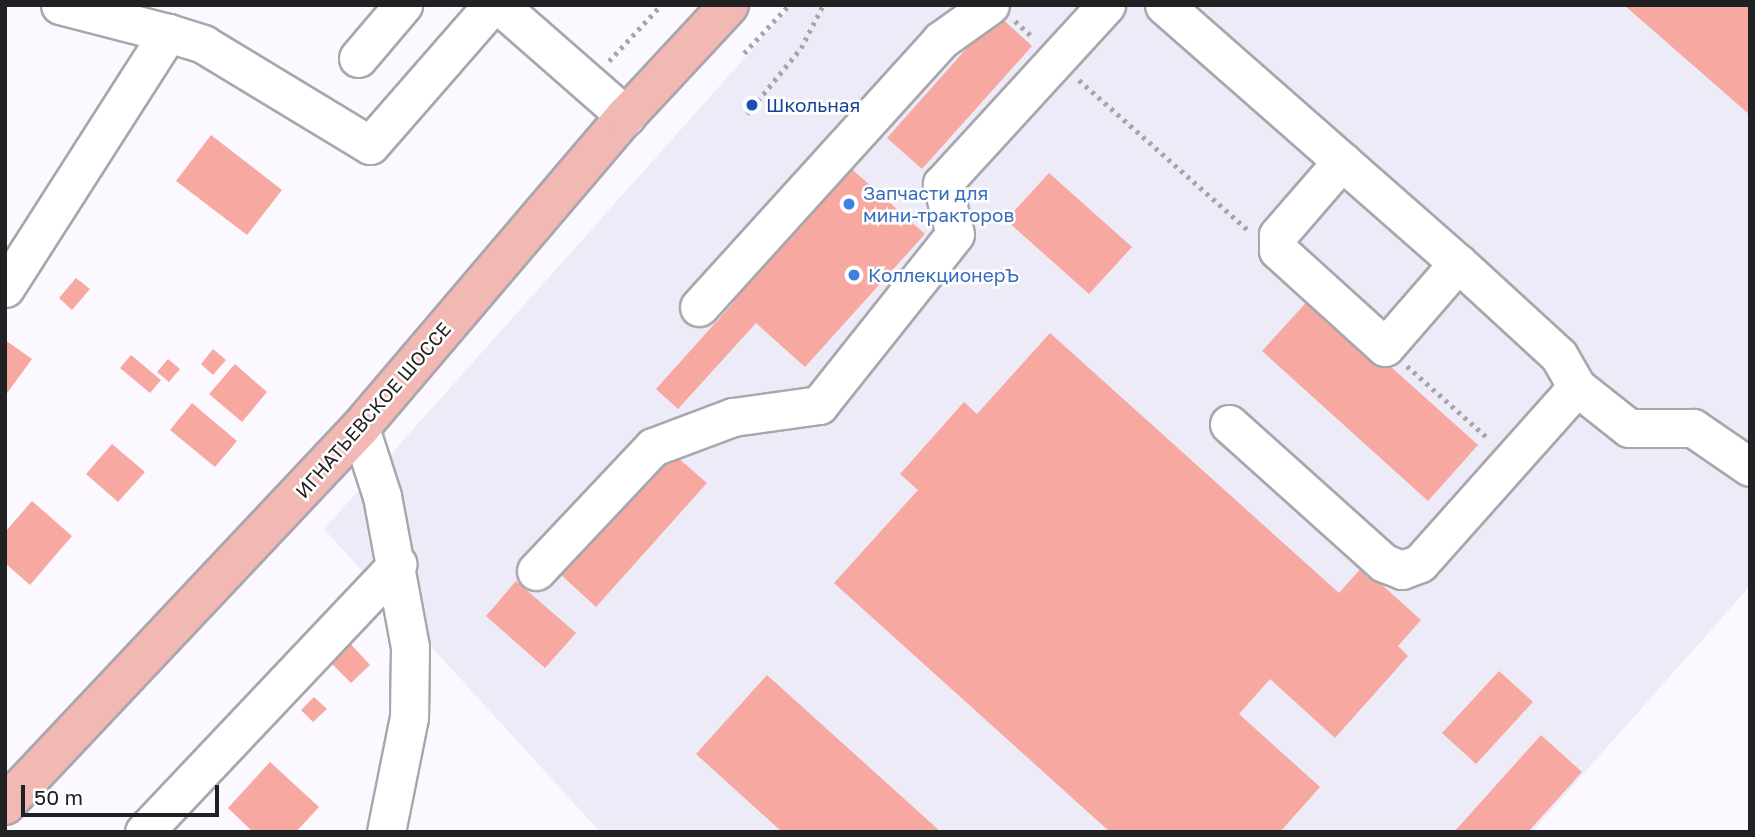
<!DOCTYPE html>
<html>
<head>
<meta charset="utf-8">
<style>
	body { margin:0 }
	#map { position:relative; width:1755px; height:837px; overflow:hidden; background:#fbf9ff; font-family:"Golos Text",sans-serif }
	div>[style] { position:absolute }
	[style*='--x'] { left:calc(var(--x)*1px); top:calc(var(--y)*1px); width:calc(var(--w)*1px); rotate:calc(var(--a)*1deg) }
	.built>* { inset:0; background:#eeebf8 }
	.building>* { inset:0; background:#f7a8a1 }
	.path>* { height:4.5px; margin-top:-2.25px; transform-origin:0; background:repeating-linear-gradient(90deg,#a8a6ab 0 3.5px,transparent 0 8.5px) }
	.roads { filter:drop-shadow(2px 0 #a9a7ad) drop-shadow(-2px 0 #a9a7ad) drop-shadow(0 2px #a9a7ad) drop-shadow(0 -2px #a9a7ad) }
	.minor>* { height:37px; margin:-18.5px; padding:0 18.5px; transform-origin:18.5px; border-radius:18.5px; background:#fff }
	.major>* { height:38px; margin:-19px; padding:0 19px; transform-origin:19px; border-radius:19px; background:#f2b8b3 }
	.dots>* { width:19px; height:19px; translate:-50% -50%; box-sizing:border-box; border:4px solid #fff; border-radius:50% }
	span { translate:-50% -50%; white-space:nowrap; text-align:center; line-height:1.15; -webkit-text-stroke:5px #fff; paint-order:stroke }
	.transit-label { font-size:19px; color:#164399 }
	.left { translate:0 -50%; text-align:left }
	.shop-label { font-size:19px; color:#366cbe }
	.street-label { font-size:19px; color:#212023 }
	.frame { position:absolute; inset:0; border:7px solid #212023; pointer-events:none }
	.scale { position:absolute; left:21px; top:785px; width:198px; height:32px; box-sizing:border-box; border:4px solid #212023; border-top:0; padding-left:9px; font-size:21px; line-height:24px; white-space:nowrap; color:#212023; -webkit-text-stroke:5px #fff; paint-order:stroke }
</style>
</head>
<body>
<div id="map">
	<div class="built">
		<div style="clip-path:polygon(792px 5px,1750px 5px,1750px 586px,1532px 832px,600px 832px,324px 529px)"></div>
	</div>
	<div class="building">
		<div style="clip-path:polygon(1624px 5px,1750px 5px,1750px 115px)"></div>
		<div style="clip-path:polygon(997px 14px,1032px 46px,922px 169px,887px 138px)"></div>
		<div style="clip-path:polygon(211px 135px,282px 190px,247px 235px,176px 181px)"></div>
		<div style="clip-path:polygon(845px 163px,925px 234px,805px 367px,756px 323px,678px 409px,656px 389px,734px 302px,727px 296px)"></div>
		<div style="clip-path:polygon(1049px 173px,1132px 247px,1089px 294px,1006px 220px)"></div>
		<div style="clip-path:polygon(76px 278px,90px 289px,72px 310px,59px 298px)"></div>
		<div style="clip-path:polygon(1312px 296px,1478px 445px,1428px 501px,1262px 351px)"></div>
		<div style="clip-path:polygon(1050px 333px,1339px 593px,1362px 567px,1421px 620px,1398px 646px,1408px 656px,1335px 738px,1270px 679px,1239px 714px,1320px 787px,1280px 832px,1110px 832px,834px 583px,918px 490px,900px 474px,964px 402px,977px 414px)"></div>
		<div style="clip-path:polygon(5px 340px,32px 359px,5px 396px)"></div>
		<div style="clip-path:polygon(213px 349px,226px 360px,213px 375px,201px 364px)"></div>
		<div style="clip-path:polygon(131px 355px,161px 380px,150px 393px,120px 368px)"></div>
		<div style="clip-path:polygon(168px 359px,180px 369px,169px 382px,157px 372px)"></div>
		<div style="clip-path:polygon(235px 364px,267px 392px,242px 422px,209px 394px)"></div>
		<div style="clip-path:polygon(192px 403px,237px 441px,215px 467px,170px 430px)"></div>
		<div style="clip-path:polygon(112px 444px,145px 472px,118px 502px,86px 474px)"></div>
		<div style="clip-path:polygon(669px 450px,707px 483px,596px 607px,559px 573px)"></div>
		<div style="clip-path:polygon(32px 501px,72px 536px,30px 585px,5px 563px,5px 532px)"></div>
		<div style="clip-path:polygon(516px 581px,576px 633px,545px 668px,486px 616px)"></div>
		<div style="clip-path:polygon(347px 640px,370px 665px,351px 683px,327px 659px)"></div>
		<div style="clip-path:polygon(1499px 671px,1533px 702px,1476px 764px,1442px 733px)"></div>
		<div style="clip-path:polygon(767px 675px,941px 832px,782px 832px,696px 754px)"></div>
		<div style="clip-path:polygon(314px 697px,327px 709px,313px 722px,301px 710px)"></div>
		<div style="clip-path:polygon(1541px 735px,1582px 772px,1528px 832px,1454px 832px)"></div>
		<div style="clip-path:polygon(270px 762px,319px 807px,296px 832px,253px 832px,228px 808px)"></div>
	</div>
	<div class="path">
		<div style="--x:1015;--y:21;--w:25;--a:42"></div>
		<div style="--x:744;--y:53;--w:66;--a:-46.8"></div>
		<div style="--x:609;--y:61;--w:76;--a:-47.1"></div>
		<div style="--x:1079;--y:80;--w:226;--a:41.6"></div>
		<div style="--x:747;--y:114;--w:85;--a:-50.7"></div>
		<div style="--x:801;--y:48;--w:48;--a:-62.9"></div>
		<div style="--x:1407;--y:366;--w:110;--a:41.7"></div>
	</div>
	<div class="roads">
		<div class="minor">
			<div style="--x:60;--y:5;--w:112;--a:14.5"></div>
			<div style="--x:499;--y:5;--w:169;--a:41.2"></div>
			<div style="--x:1164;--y:5;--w:391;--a:41.3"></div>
			<div style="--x:1458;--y:263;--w:137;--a:42.6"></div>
			<div style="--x:1559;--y:356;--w:36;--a:60"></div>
			<div style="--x:1577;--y:387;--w:66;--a:38.3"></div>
			<div style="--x:1629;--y:428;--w:64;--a:0"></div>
			<div style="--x:1693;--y:428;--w:69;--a:34.4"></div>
			<div style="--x:358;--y:58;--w:70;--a:-49.7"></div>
			<div style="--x:1342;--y:161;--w:98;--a:130.9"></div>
			<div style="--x:1278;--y:235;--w:15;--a:90"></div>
			<div style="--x:1278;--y:250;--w:144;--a:42.2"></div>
			<div style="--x:1385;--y:347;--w:111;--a:-49"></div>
			<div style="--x:5;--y:288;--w:303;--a:-57.4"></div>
			<div style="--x:168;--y:33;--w:37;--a:17"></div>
			<div style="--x:203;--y:44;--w:195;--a:31.2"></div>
			<div style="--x:370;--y:145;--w:186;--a:-48.9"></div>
			<div style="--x:699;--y:307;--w:360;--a:-47.8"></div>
			<div style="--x:941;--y:40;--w:60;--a:-35.5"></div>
			<div style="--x:1229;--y:424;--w:208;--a:41.9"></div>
			<div style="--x:1384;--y:563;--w:19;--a:21"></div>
			<div style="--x:1402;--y:570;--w:19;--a:-21"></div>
			<div style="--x:1420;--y:563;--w:236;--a:-48.3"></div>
			<div style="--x:360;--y:428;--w:71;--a:72.1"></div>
			<div style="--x:382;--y:496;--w:154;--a:79.5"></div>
			<div style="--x:410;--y:647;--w:70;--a:90.8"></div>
			<div style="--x:409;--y:717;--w:117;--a:101.3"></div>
			<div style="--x:536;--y:571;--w:170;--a:-46.7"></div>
			<div style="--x:653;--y:447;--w:85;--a:-20.6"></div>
			<div style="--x:733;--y:417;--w:87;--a:-7.9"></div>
			<div style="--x:819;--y:405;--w:218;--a:-51.5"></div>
			<div style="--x:955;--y:234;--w:52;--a:-104.6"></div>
			<div style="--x:942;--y:184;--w:243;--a:-47.5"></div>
			<div style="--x:144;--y:832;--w:369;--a:-46.6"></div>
		</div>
		<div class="major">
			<div style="--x:5;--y:805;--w:518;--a:-46.72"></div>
			<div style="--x:360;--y:428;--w:410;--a:-49.6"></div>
			<div style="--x:626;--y:116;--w:151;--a:-47.1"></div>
		</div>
	</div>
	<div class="dots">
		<div style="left:752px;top:105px;background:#1a4fb4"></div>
		<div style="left:849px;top:204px;background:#3f7fe0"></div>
		<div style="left:854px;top:275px;background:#3f7fe0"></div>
	</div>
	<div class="transit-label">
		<span class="left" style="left:766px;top:105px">Школьная</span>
	</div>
	<div class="shop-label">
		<span class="left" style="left:863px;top:204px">Запчасти для<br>мини-тракторов</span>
		<span class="left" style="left:868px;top:275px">КоллекционерЪ</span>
	</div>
	<div class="street-label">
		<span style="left:373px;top:410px;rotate:-49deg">ИГНАТЬЕВСКОЕ ШОССЕ</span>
	</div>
	<div class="frame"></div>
	<div class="scale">50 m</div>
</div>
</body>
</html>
